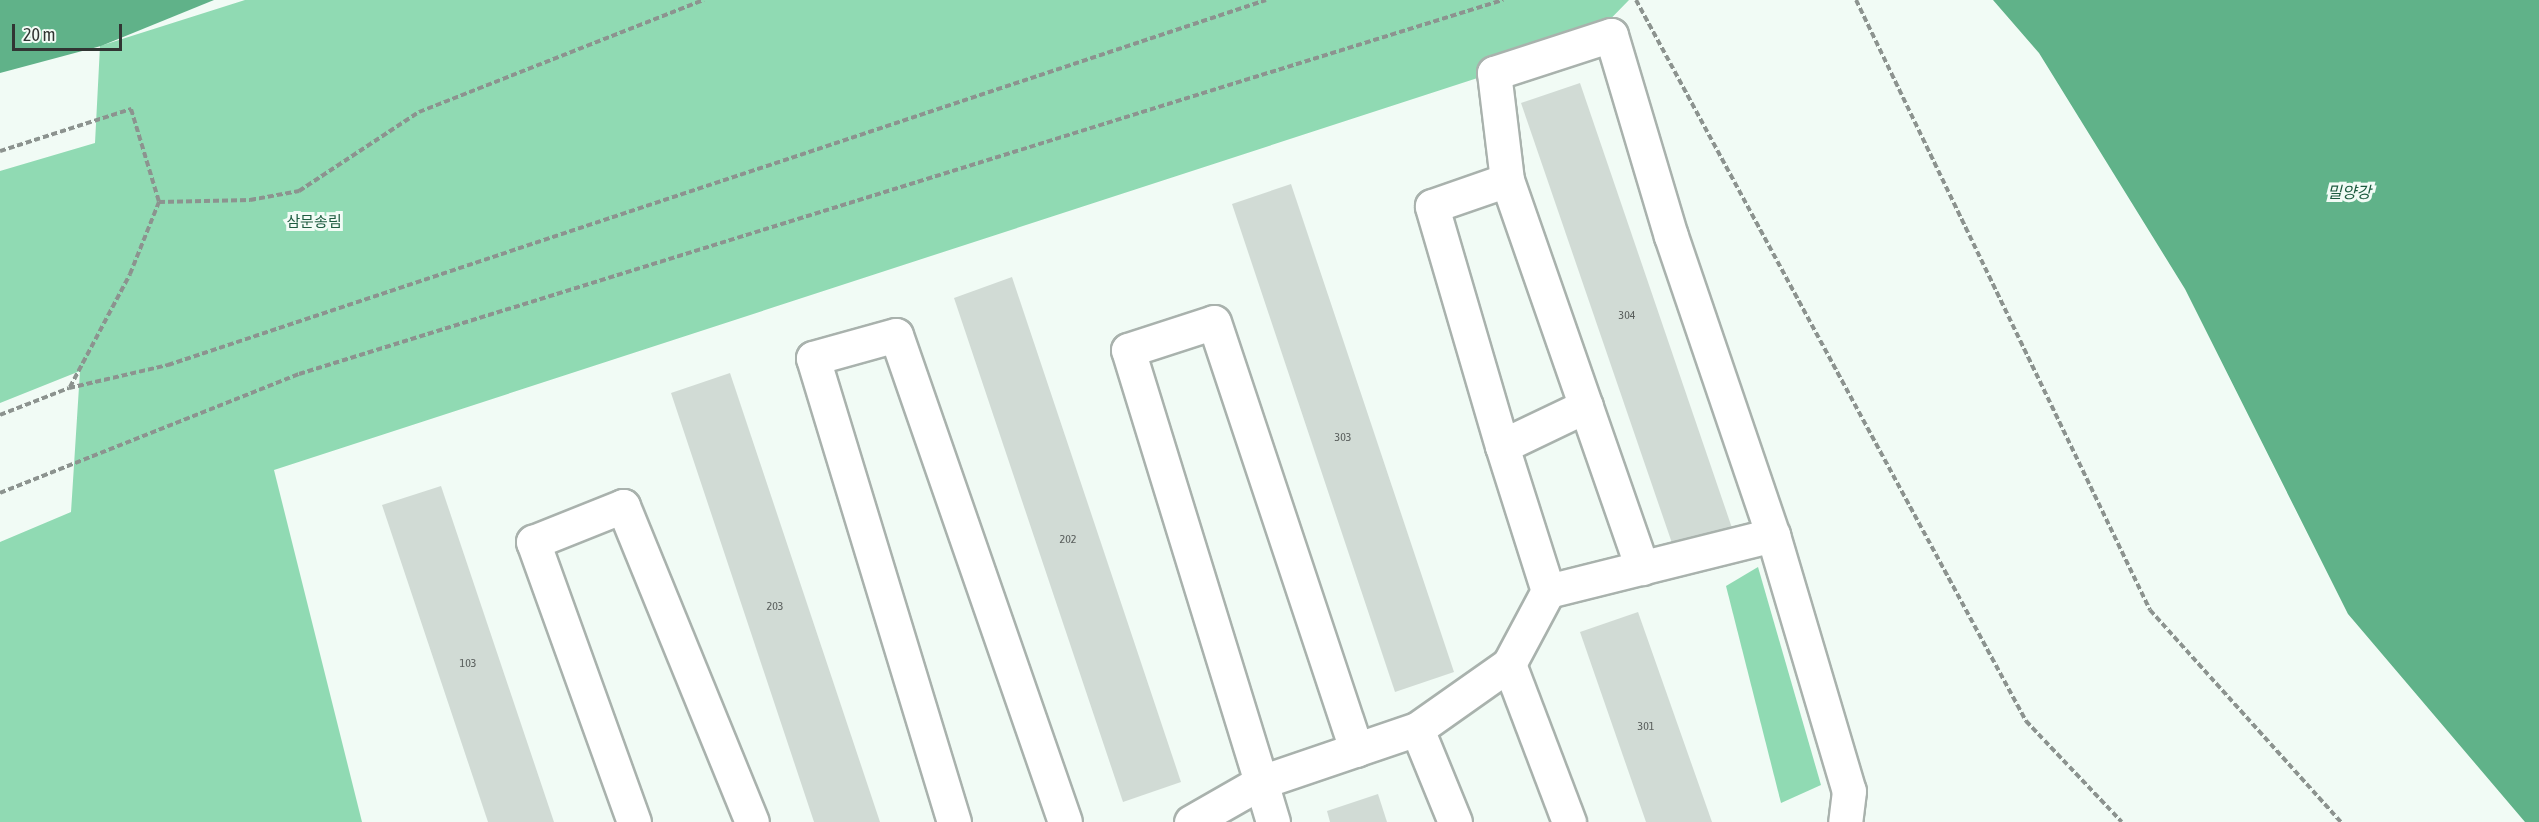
<!DOCTYPE html>
<html>
<head>
<meta charset="utf-8">
<style>
	body { margin:0 }
	#map { position:relative; width:2539px; height:822px; overflow:hidden; background:#f1fbf5; font-family:"Asap Condensed","Noto Sans KR",sans-serif }
	div>[style] { position:absolute }
	[style*='--x'] { left:calc(var(--x)*1px); top:calc(var(--y)*1px); width:calc(var(--w)*1px); rotate:calc(var(--a)*1deg) }
	.green>* { inset:0; background:#90dab3 }
	.water>* { inset:0; background:#60b289 }
	.building>* { inset:0; background:#d1dbd5 }
	.path>* { height:4px; margin-top:-2px; transform-origin:0; background:repeating-linear-gradient(90deg,#8c938f 0 6px,transparent 0 9px) }
	.roads { filter:drop-shadow(2px 0 #a9b2ad) drop-shadow(-2px 0 #a9b2ad) drop-shadow(0 2px #a9b2ad) drop-shadow(0 -2px #a9b2ad) }
	.minor>* { height:33px; margin:-16.5px; padding:0 16.5px; transform-origin:16.5px; border-radius:16.5px; background:#fff }
	span { translate:-50% -50%; white-space:nowrap; text-align:center; line-height:1.15; -webkit-text-stroke:6px #f1fbf5; paint-order:stroke }
	.number-label { font-size:12px; color:#595e5c }
	.number-label span { -webkit-text-stroke-width:0 }
	.park-label { font-size:15px; color:#1e5c40 }
	.water-label { font-size:16px; color:#1c5b3f; font-style:italic }
	.scale { position:absolute; left:12px; top:24px; width:110px; height:27px; box-sizing:border-box; border:3px solid #313533; border-top:0; padding-left:8px; font-size:18px; line-height:21px; white-space:nowrap; color:#313533; -webkit-text-stroke:4px #f1fbf5; paint-order:stroke }
</style>
</head>
<body>
<div id="map">
	<div class="green">
		<div style="clip-path:polygon(245px 0,1629px 0,1588px 42px,274px 470px,362px 822px,0 822px,0 542px,71px 512px,80px 371px,0 403px,0 171px,95px 143px,100px 46px)"></div>
		<div style="clip-path:polygon(1758px 567px,1821px 785px,1781px 803px,1726px 586px)"></div>
	</div>
	<div class="water">
		<div style="clip-path:polygon(0 0,214px 0,101px 46px,0 73px)"></div>
		<div style="clip-path:polygon(1993px 0,2539px 0,2539px 822px,2525px 822px,2348px 614px,2185px 289px,2039px 53px)"></div>
	</div>
	<div class="building">
		<div style="clip-path:polygon(1580px 83px,1732px 528px,1674px 549px,1521px 103px)"></div>
		<div style="clip-path:polygon(1291px 184px,1454px 672px,1395px 692px,1232px 204px)"></div>
		<div style="clip-path:polygon(1012px 277px,1181px 782px,1123px 802px,954px 298px)"></div>
		<div style="clip-path:polygon(730px 373px,880px 822px,814px 822px,671px 393px)"></div>
		<div style="clip-path:polygon(441px 486px,554px 822px,488px 822px,382px 505px)"></div>
		<div style="clip-path:polygon(1638px 612px,1712px 822px,1646px 822px,1580px 632px)"></div>
		<div style="clip-path:polygon(1378px 794px,1387px 822px,1330px 822px,1327px 811px)"></div>
	</div>
	<div class="path">
		<div style="--x:1636;--y:0;--w:820;--a:61.59"></div>
		<div style="--x:2026;--y:721;--w:139;--a:46.5"></div>
		<div style="--x:1856;--y:0;--w:677;--a:64.27"></div>
		<div style="--x:2150;--y:610;--w:285;--a:48"></div>
		<div style="--x:0;--y:151;--w:138;--a:-17.8"></div>
		<div style="--x:131;--y:109;--w:97;--a:73.2"></div>
		<div style="--x:159;--y:202;--w:91;--a:-1.3"></div>
		<div style="--x:250;--y:200;--w:50;--a:-10.4"></div>
		<div style="--x:299;--y:191;--w:144;--a:-33.4"></div>
		<div style="--x:419;--y:112;--w:306;--a:-21.5"></div>
		<div style="--x:70;--y:387;--w:128;--a:-62"></div>
		<div style="--x:130;--y:274;--w:78;--a:-68.1"></div>
		<div style="--x:0;--y:415;--w:74;--a:-21.4"></div>
		<div style="--x:69;--y:388;--w:102;--a:-13.1"></div>
		<div style="--x:168;--y:365;--w:1157;--a:-18.39"></div>
		<div style="--x:0;--y:493;--w:322;--a:-21.7"></div>
		<div style="--x:299;--y:374;--w:1261;--a:-17.26"></div>
	</div>
	<div class="roads">
		<div class="minor">
			<div style="--x:1507;--y:180;--w:411;--a:70.8"></div>
			<div style="--x:1502;--y:446;--w:250;--a:-106.3"></div>
			<div style="--x:1432;--y:206;--w:79;--a:-19.1"></div>
			<div style="--x:1507;--y:180;--w:108;--a:-96.9"></div>
			<div style="--x:1494;--y:73;--w:123;--a:-18"></div>
			<div style="--x:1611;--y:35;--w:210;--a:73.4"></div>
			<div style="--x:1671;--y:236;--w:316;--a:71.2"></div>
			<div style="--x:1548;--y:591;--w:152;--a:-107.6"></div>
			<div style="--x:1502;--y:446;--w:93;--a:-25.5"></div>
			<div style="--x:1509;--y:664;--w:169;--a:69.2"></div>
			<div style="--x:634;--y:822;--w:298;--a:-109.8"></div>
			<div style="--x:533;--y:542;--w:97;--a:-21.8"></div>
			<div style="--x:623;--y:506;--w:341;--a:67.8"></div>
			<div style="--x:954;--y:822;--w:485;--a:-106.9"></div>
			<div style="--x:813;--y:358;--w:86;--a:-15.5"></div>
			<div style="--x:896;--y:335;--w:515;--a:70.86"></div>
			<div style="--x:1191;--y:822;--w:81;--a:-29.7"></div>
			<div style="--x:1261;--y:782;--w:452;--a:-107.1"></div>
			<div style="--x:1128;--y:350;--w:90;--a:-18"></div>
			<div style="--x:1214;--y:322;--w:451;--a:71.6"></div>
			<div style="--x:1273;--y:822;--w:42;--a:-106.7"></div>
			<div style="--x:1261;--y:782;--w:165;--a:-18.8"></div>
			<div style="--x:1455;--y:822;--w:100;--a:-112.2"></div>
			<div style="--x:1417;--y:729;--w:113;--a:-35.2"></div>
			<div style="--x:1509;--y:664;--w:83;--a:-61.9"></div>
			<div style="--x:1548;--y:591;--w:232;--a:-14"></div>
			<div style="--x:1773;--y:535;--w:267;--a:73.5"></div>
			<div style="--x:1849;--y:791;--w:31;--a:97"></div>
		</div>
	</div>
	<div class="number-label">
		<span style="left:1627px;top:316px">304</span>
		<span style="left:1343px;top:438px">303</span>
		<span style="left:1068px;top:540px">202</span>
		<span style="left:775px;top:607px">203</span>
		<span style="left:468px;top:664px">103</span>
		<span style="left:1646px;top:727px">301</span>
	</div>
	<div class="park-label">
		<span style="left:314px;top:222px">삼문송림</span>
	</div>
	<div class="water-label">
		<span style="left:2349px;top:192px">밀양강</span>
	</div>
	<div class="scale">20 m</div>
</div>
</body>
</html>
